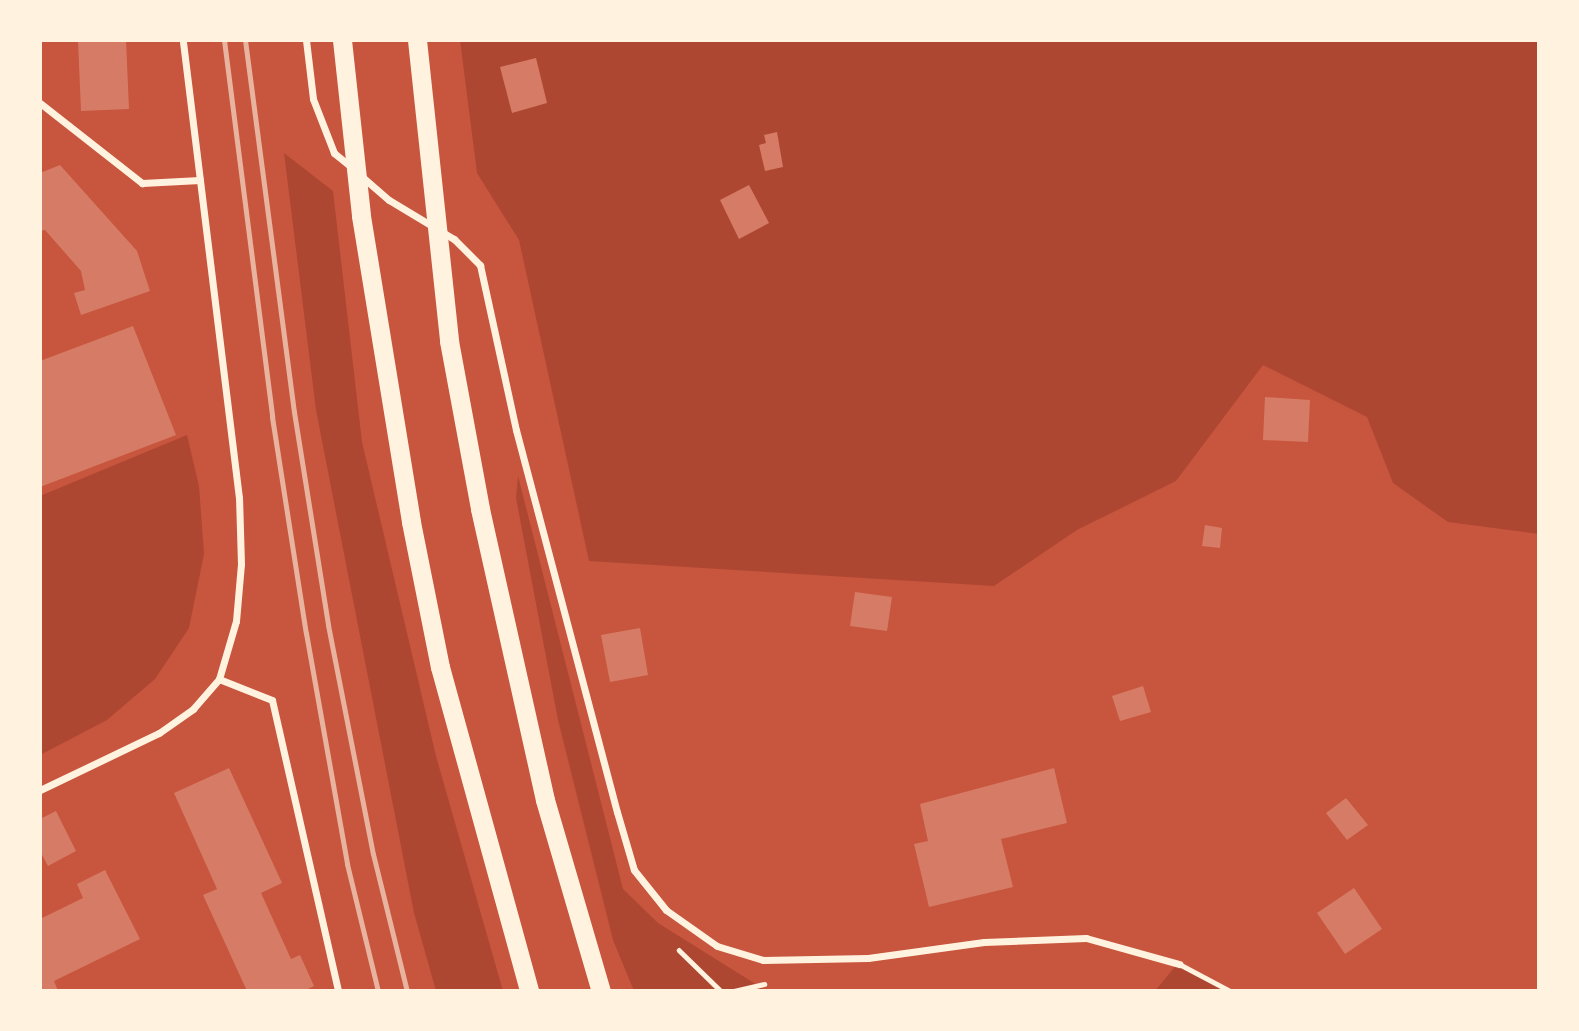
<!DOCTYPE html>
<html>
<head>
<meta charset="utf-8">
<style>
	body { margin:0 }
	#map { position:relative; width:1579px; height:1031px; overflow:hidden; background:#c8553d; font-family:Lato,sans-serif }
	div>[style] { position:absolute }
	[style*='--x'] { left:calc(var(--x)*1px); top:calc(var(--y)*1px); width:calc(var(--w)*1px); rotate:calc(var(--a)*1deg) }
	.green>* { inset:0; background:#ae4732 }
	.building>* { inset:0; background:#d67c66 }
	.path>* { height:4.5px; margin:-2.25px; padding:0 2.25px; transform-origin:2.25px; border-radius:2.25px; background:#fff3e0 }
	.service>* { height:5px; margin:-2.5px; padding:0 2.5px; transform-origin:2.5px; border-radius:2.5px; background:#fff3e0 }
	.minor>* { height:7px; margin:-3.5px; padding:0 3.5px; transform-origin:3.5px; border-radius:3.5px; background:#fff3e0 }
	.trunk>* { height:19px; margin:-9.5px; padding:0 9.5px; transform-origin:9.5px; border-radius:9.5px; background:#fff3e0 }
	.rail>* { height:5px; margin:-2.5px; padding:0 2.5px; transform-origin:2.5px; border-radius:2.5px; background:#e9b49f }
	span { translate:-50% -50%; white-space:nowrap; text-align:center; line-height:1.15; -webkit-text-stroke:6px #fff3e0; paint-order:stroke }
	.frame { position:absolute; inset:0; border:42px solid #fff3e0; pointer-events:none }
</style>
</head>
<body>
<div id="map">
	<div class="green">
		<div style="clip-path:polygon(460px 40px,1539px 40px,1539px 534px,1448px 522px,1393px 483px,1367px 417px,1263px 365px,1176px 481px,1077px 530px,994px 586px,589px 561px,519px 240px,477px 173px)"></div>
		<div style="clip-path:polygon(284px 153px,333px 191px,362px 442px,436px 756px,503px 991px,436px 991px,414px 913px,316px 410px)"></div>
		<div style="clip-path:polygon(187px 435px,199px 486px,204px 554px,189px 628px,155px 679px,107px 720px,40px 755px,40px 496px)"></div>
		<div style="clip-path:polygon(518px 476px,623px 889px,658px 923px,767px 991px,634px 991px,613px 940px,558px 720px,516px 498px)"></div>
		<div style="clip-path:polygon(1177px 964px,1230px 991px,1155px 991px)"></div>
	</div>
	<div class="building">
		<div style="clip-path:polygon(78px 40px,126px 40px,129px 109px,81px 111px)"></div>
		<div style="clip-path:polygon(536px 58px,547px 103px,512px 113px,500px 67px)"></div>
		<div style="clip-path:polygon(777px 132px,783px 167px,765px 171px,759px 145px,766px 143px,764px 135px)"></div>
		<div style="clip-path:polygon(60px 165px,137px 251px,150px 291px,81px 315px,74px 293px,85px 290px,81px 271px,45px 230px,40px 231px,40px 173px)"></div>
		<div style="clip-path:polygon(749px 185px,769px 223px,739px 239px,720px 200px)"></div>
		<div style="clip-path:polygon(133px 326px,176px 435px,40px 487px,40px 361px)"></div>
		<div style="clip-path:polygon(1265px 397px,1310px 400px,1308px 442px,1263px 440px)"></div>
		<div style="clip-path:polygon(1205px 525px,1222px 528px,1220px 548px,1202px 546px)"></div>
		<div style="clip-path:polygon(855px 592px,892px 597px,887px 631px,850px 626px)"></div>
		<div style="clip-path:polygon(640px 628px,648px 675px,610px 682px,601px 635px)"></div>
		<div style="clip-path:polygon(1143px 686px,1151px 712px,1120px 721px,1112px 696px)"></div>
		<div style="clip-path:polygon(229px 768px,282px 883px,261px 893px,291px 959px,300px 955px,314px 986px,304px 991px,247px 991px,203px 895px,217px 889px,174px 793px)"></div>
		<div style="clip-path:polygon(1054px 768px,1067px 823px,1001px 839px,1013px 887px,929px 907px,914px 844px,928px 841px,920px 804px)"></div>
		<div style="clip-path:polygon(1346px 798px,1368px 825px,1347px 840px,1326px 813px)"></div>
		<div style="clip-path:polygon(56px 811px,76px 851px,48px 866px,40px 851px,40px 819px)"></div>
		<div style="clip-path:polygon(105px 870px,140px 939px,54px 981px,58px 991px,40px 991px,40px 919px,83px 898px,77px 884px)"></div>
		<div style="clip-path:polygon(1354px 888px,1382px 929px,1345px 954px,1317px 913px)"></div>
	</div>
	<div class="path">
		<div style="--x:679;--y:950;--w:59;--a:44.3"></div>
		<div style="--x:734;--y:991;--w:31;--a:-13"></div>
	</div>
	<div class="service">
		<div style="--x:1179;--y:964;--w:58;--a:27.9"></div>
	</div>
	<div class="minor">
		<div style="--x:306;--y:40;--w:59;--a:83.2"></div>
		<div style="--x:313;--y:99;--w:58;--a:68.7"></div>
		<div style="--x:334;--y:153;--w:22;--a:39"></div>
		<div style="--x:40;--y:103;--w:130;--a:38.1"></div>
		<div style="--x:142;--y:183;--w:58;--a:-3"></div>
		<div style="--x:360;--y:175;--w:38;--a:41"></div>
		<div style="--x:389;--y:200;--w:76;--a:31"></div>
		<div style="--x:454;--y:239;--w:37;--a:45"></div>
		<div style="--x:480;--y:265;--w:169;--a:77.7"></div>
		<div style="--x:516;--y:430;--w:395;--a:75.2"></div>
		<div style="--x:617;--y:812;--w:60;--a:73.7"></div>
		<div style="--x:634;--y:870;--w:51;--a:51.3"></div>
		<div style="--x:666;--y:910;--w:62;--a:35.2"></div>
		<div style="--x:717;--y:946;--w:48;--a:16.9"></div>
		<div style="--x:763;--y:960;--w:105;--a:-1.1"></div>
		<div style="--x:868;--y:958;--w:117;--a:-7.9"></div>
		<div style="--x:984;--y:942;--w:102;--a:-2.2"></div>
		<div style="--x:1086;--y:938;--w:97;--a:15.6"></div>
		<div style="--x:219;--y:679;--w:57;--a:21.6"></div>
		<div style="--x:272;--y:700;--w:298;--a:77.2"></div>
		<div style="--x:40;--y:790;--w:132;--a:-25.6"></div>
		<div style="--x:159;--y:733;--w:42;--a:-35.2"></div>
		<div style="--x:193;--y:709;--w:40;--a:-49"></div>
		<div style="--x:219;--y:679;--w:60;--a:-73.7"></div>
		<div style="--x:236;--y:621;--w:57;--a:-85"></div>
		<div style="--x:241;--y:564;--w:66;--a:-91.7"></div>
		<div style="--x:239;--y:498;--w:461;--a:-97"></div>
	</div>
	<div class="trunk">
		<div style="--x:342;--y:40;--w:177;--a:83.8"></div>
		<div style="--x:361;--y:216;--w:310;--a:80.7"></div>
		<div style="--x:411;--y:522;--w:148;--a:78.7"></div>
		<div style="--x:440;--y:667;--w:336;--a:74.6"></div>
		<div style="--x:417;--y:40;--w:303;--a:83.9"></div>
		<div style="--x:449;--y:341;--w:171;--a:79.5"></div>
		<div style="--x:480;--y:509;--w:298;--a:77.4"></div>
		<div style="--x:545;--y:800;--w:199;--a:73.7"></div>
	</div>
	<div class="rail">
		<div style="--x:224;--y:40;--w:380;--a:82.7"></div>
		<div style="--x:272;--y:417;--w:219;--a:81.1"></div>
		<div style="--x:306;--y:633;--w:235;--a:79.9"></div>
		<div style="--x:347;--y:864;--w:131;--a:76.3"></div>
		<div style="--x:245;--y:40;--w:375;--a:82.5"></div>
		<div style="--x:294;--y:412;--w:216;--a:80.9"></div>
		<div style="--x:328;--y:625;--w:233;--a:78.9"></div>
		<div style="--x:373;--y:854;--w:141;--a:76.1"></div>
	</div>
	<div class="frame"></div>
</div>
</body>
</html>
